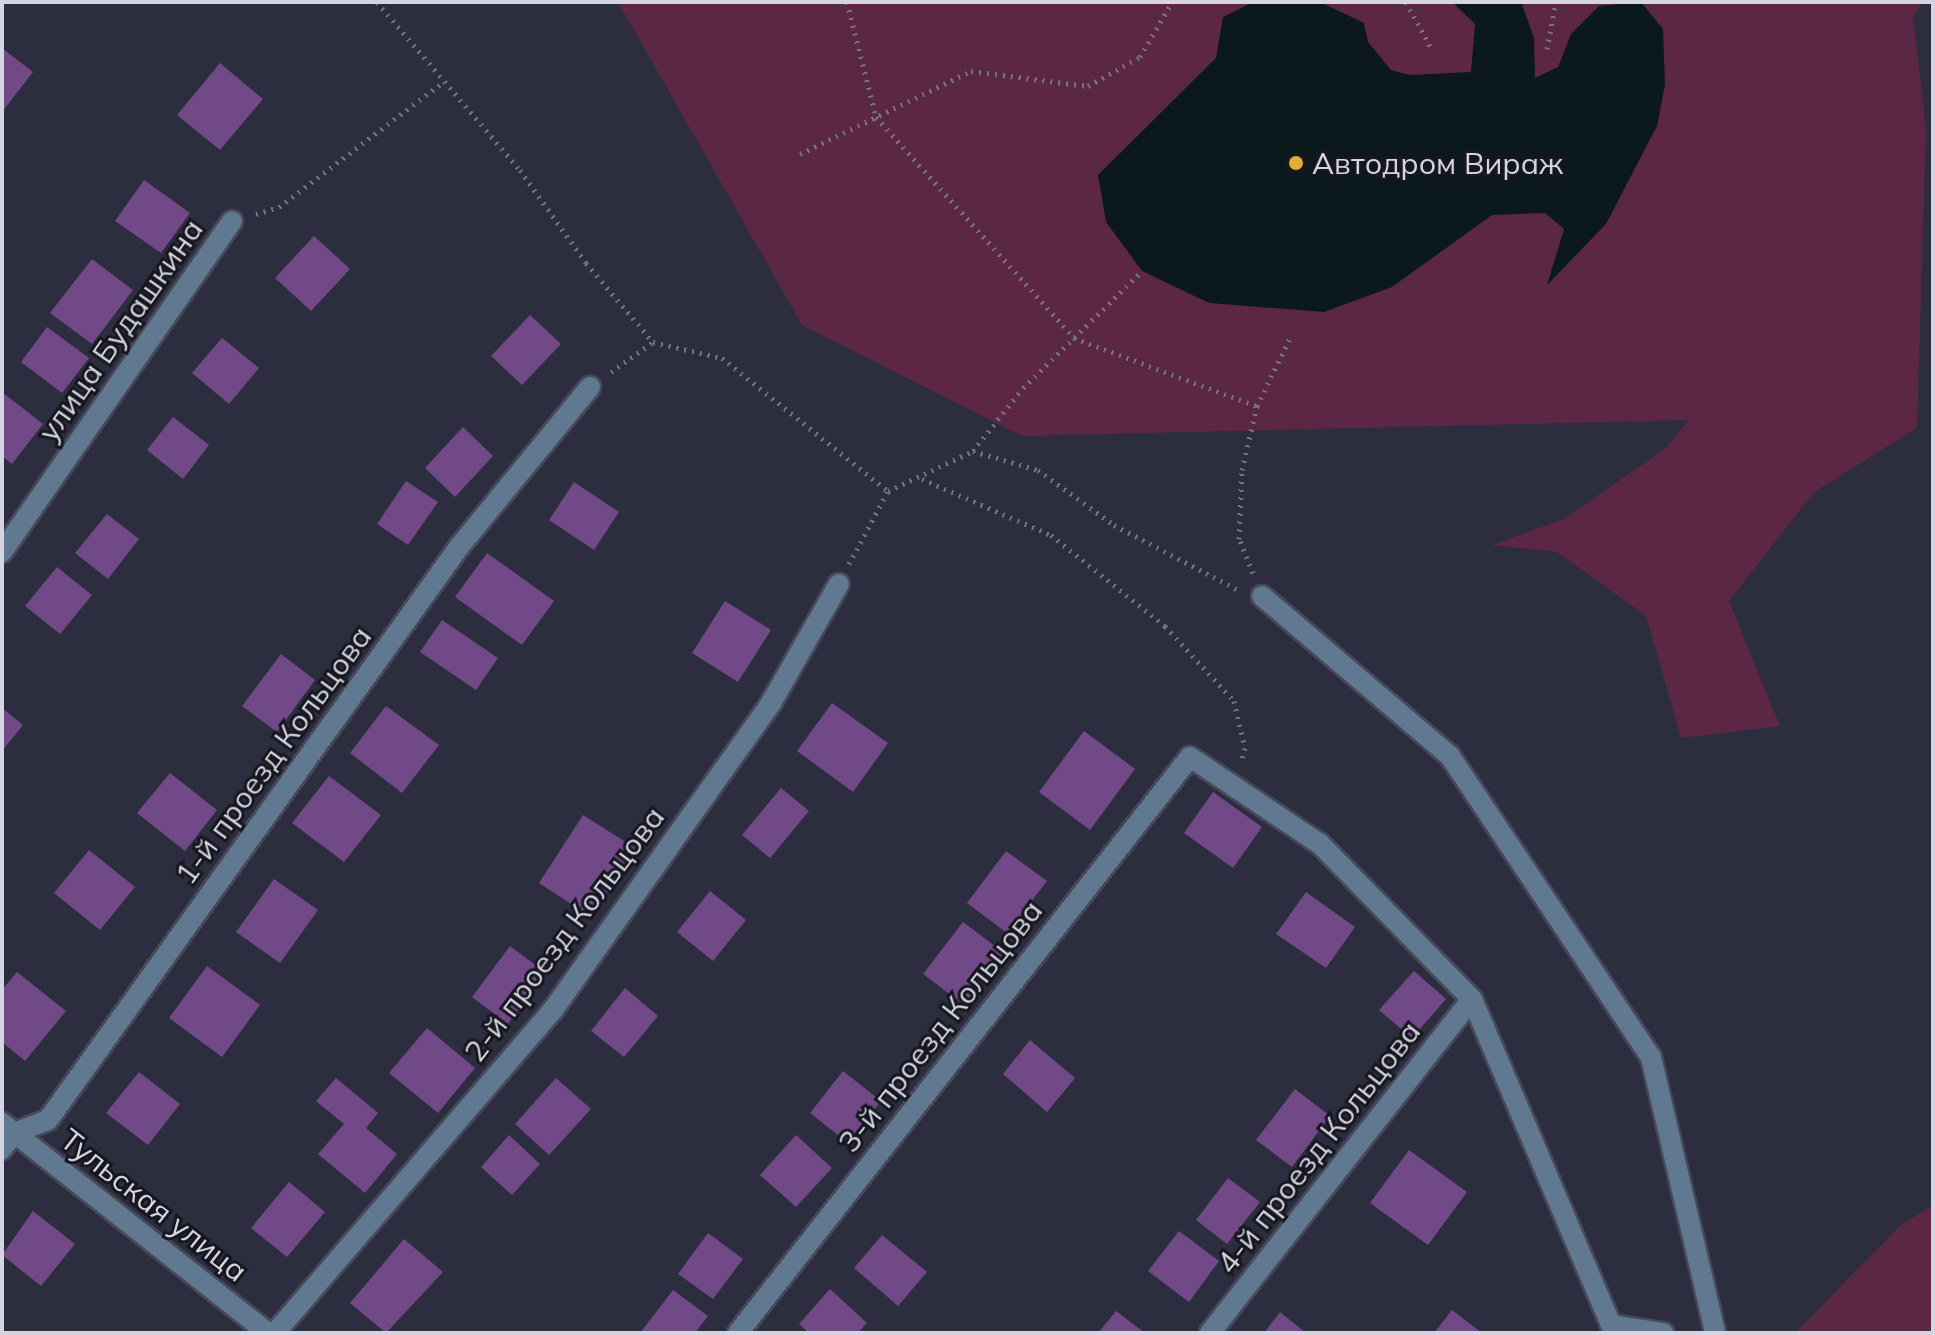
<!DOCTYPE html>
<html>
<head>
<meta charset="utf-8">
<style>
	body { margin:0 }
	#map { position:relative; width:1935px; height:1335px; overflow:hidden; background:#2c2e3f; font-family:Mulish,sans-serif }
	div>[style] { position:absolute }
	[style*='--x'] { left:calc(var(--x)*1px); top:calc(var(--y)*1px); width:calc(var(--w)*1px); rotate:calc(var(--a)*1deg) }
	.green>* { inset:0; background:#5b2745 }
	.water>* { inset:0; background:#0b191d }
	.building>* { inset:0; background:#714986 }
	.path>* { height:5px; margin-top:-2.5px; transform-origin:0; background:repeating-linear-gradient(90deg,#727482 0 2px,transparent 0 8px) }
	.roads { filter:drop-shadow(2px 0 #474959) drop-shadow(-2px 0 #474959) drop-shadow(0 2px #474959) drop-shadow(0 -2px #474959) }
	.minor>* { height:20px; margin:-10px; padding:0 10px; transform-origin:10px; border-radius:10px; background:#607991 }
	.dots>* { width:22px; height:22px; translate:-50% -50%; box-sizing:border-box; border:4px solid #16171f; border-radius:50% }
	span { translate:-50% -50%; white-space:nowrap; text-align:center; line-height:1.15; -webkit-text-stroke:6px #16171f; paint-order:stroke }
	.poi-label { font-size:30px; color:#d4d5e1 }
	.left { translate:0 -50%; text-align:left }
	.street-label { font-size:30px; color:#d4d5e1 }
	.frame { position:absolute; inset:0; border:4px solid #d4d5e1; pointer-events:none }
</style>
</head>
<body>
<div id="map">
	<div class="green">
		<div style="clip-path:polygon(618px 2px,1922px 2px,1913px 18px,1926px 128px,1917px 428px,1814px 492px,1729px 601px,1780px 726px,1681px 738px,1646px 616px,1557px 552px,1492px 545px,1564px 519px,1666px 448px,1689px 420px,1022px 436px,802px 325px)"></div>
		<div style="clip-path:polygon(1933px 1205px,1933px 1333px,1795px 1333px,1901px 1225px)"></div>
	</div>
	<div class="water">
		<div style="clip-path:polygon(1253px 2px,1320px 2px,1364px 23px,1368px 42px,1391px 70px,1410px 75px,1471px 72px,1475px 24px,1452px 2px,1521px 2px,1534px 38px,1535px 78px,1558px 67px,1571px 34px,1599px 6px,1641px 2px,1663px 29px,1665px 85px,1657px 126px,1606px 224px,1547px 285px,1564px 229px,1545px 213px,1492px 215px,1392px 287px,1324px 312px,1209px 303px,1142px 271px,1106px 222px,1098px 175px,1216px 58px,1223px 17px)"></div>
	</div>
	<div class="building">
		<div style="clip-path:polygon(2px 48px,33px 72px,2px 112px)"></div>
		<div style="clip-path:polygon(220px 63px,263px 99px,220px 150px,177px 115px)"></div>
		<div style="clip-path:polygon(144px 180px,190px 213px,161px 253px,115px 221px)"></div>
		<div style="clip-path:polygon(314px 236px,350px 269px,311px 311px,275px 278px)"></div>
		<div style="clip-path:polygon(92px 259px,133px 290px,92px 344px,50px 313px)"></div>
		<div style="clip-path:polygon(530px 315px,561px 344px,522px 385px,491px 356px)"></div>
		<div style="clip-path:polygon(47px 327px,89px 358px,62px 393px,21px 362px)"></div>
		<div style="clip-path:polygon(222px 338px,259px 368px,229px 404px,192px 373px)"></div>
		<div style="clip-path:polygon(2px 392px,43px 424px,12px 464px,2px 456px)"></div>
		<div style="clip-path:polygon(173px 417px,209px 445px,183px 479px,147px 450px)"></div>
		<div style="clip-path:polygon(463px 427px,493px 456px,455px 497px,425px 468px)"></div>
		<div style="clip-path:polygon(406px 481px,438px 502px,408px 545px,377px 524px)"></div>
		<div style="clip-path:polygon(574px 482px,619px 512px,594px 550px,549px 520px)"></div>
		<div style="clip-path:polygon(107px 514px,139px 539px,108px 579px,75px 553px)"></div>
		<div style="clip-path:polygon(487px 553px,554px 601px,522px 645px,455px 597px)"></div>
		<div style="clip-path:polygon(57px 567px,92px 595px,60px 634px,25px 606px)"></div>
		<div style="clip-path:polygon(725px 601px,771px 630px,738px 682px,692px 653px)"></div>
		<div style="clip-path:polygon(442px 620px,498px 658px,476px 690px,420px 652px)"></div>
		<div style="clip-path:polygon(281px 654px,315px 680px,277px 732px,242px 706px)"></div>
		<div style="clip-path:polygon(832px 703px,888px 743px,853px 792px,797px 751px)"></div>
		<div style="clip-path:polygon(386px 706px,439px 745px,402px 793px,350px 753px)"></div>
		<div style="clip-path:polygon(2px 708px,23px 725px,2px 751px)"></div>
		<div style="clip-path:polygon(1084px 731px,1135px 769px,1090px 830px,1039px 792px)"></div>
		<div style="clip-path:polygon(170px 773px,217px 810px,185px 851px,137px 813px)"></div>
		<div style="clip-path:polygon(329px 776px,381px 815px,344px 862px,292px 823px)"></div>
		<div style="clip-path:polygon(781px 788px,809px 811px,770px 858px,742px 835px)"></div>
		<div style="clip-path:polygon(1213px 792px,1262px 827px,1233px 868px,1184px 833px)"></div>
		<div style="clip-path:polygon(583px 815px,635px 848px,591px 917px,539px 883px)"></div>
		<div style="clip-path:polygon(89px 850px,135px 887px,100px 930px,54px 893px)"></div>
		<div style="clip-path:polygon(1006px 851px,1047px 881px,1007px 933px,967px 903px)"></div>
		<div style="clip-path:polygon(274px 879px,318px 910px,280px 963px,236px 932px)"></div>
		<div style="clip-path:polygon(710px 891px,746px 920px,713px 961px,677px 932px)"></div>
		<div style="clip-path:polygon(1306px 892px,1355px 927px,1326px 968px,1276px 934px)"></div>
		<div style="clip-path:polygon(963px 922px,1004px 953px,964px 1005px,923px 974px)"></div>
		<div style="clip-path:polygon(510px 946px,546px 973px,508px 1024px,472px 997px)"></div>
		<div style="clip-path:polygon(207px 966px,260px 1005px,222px 1057px,169px 1018px)"></div>
		<div style="clip-path:polygon(1414px 971px,1446px 999px,1412px 1038px,1379px 1010px)"></div>
		<div style="clip-path:polygon(17px 972px,66px 1011px,25px 1061px,2px 1042px,2px 990px)"></div>
		<div style="clip-path:polygon(625px 988px,658px 1016px,624px 1057px,591px 1031px)"></div>
		<div style="clip-path:polygon(427px 1028px,475px 1068px,438px 1113px,389px 1073px)"></div>
		<div style="clip-path:polygon(1030px 1040px,1075px 1078px,1047px 1112px,1003px 1074px)"></div>
		<div style="clip-path:polygon(843px 1071px,881px 1101px,848px 1143px,810px 1113px)"></div>
		<div style="clip-path:polygon(139px 1072px,180px 1104px,148px 1145px,106px 1113px)"></div>
		<div style="clip-path:polygon(336px 1078px,378px 1113px,366px 1128px,397px 1154px,365px 1193px,318px 1154px,344px 1124px,316px 1101px)"></div>
		<div style="clip-path:polygon(556px 1078px,591px 1109px,549px 1155px,515px 1124px)"></div>
		<div style="clip-path:polygon(1295px 1089px,1330px 1116px,1292px 1167px,1256px 1140px)"></div>
		<div style="clip-path:polygon(509px 1135px,540px 1164px,512px 1195px,481px 1167px)"></div>
		<div style="clip-path:polygon(796px 1135px,832px 1168px,796px 1207px,760px 1175px)"></div>
		<div style="clip-path:polygon(1409px 1150px,1467px 1192px,1428px 1245px,1370px 1203px)"></div>
		<div style="clip-path:polygon(1228px 1178px,1260px 1202px,1227px 1244px,1196px 1220px)"></div>
		<div style="clip-path:polygon(289px 1182px,325px 1212px,287px 1257px,251px 1228px)"></div>
		<div style="clip-path:polygon(33px 1211px,75px 1244px,41px 1286px,2px 1255px)"></div>
		<div style="clip-path:polygon(1179px 1231px,1219px 1261px,1189px 1302px,1148px 1271px)"></div>
		<div style="clip-path:polygon(708px 1233px,743px 1259px,713px 1299px,678px 1274px)"></div>
		<div style="clip-path:polygon(882px 1235px,927px 1272px,898px 1306px,854px 1268px)"></div>
		<div style="clip-path:polygon(404px 1239px,443px 1272px,386px 1333px,350px 1303px)"></div>
		<div style="clip-path:polygon(830px 1289px,867px 1323px,858px 1333px,809px 1333px,799px 1324px)"></div>
		<div style="clip-path:polygon(673px 1290px,708px 1316px,695px 1333px,640px 1333px)"></div>
		<div style="clip-path:polygon(1452px 1310px,1482px 1333px,1434px 1333px)"></div>
		<div style="clip-path:polygon(1116px 1311px,1145px 1333px,1098px 1333px)"></div>
		<div style="clip-path:polygon(1280px 1312px,1306px 1333px,1264px 1333px)"></div>
	</div>
	<div class="path">
		<div style="--x:377;--y:2;--w:221;--a:49.6"></div>
		<div style="--x:520;--y:170;--w:114;--a:54.6"></div>
		<div style="--x:586;--y:263;--w:104;--a:49.7"></div>
		<div style="--x:847;--y:2;--w:119;--a:75.8"></div>
		<div style="--x:876;--y:117;--w:297;--a:48.1"></div>
		<div style="--x:1074;--y:338;--w:195;--a:20.4"></div>
		<div style="--x:1406;--y:2;--w:55;--a:61.6"></div>
		<div style="--x:1547;--y:49;--w:48;--a:-79.2"></div>
		<div style="--x:800;--y:154;--w:190;--a:-25.9"></div>
		<div style="--x:971;--y:71;--w:118;--a:7.3"></div>
		<div style="--x:1088;--y:86;--w:60;--a:-29.1"></div>
		<div style="--x:1140;--y:57;--w:64;--a:-59.8"></div>
		<div style="--x:256;--y:214;--w:24;--a:-17"></div>
		<div style="--x:279;--y:207;--w:206;--a:-37.3"></div>
		<div style="--x:611;--y:372;--w:52;--a:-35.5"></div>
		<div style="--x:653;--y:342;--w:71;--a:13.1"></div>
		<div style="--x:722;--y:358;--w:213;--a:38.7"></div>
		<div style="--x:888;--y:491;--w:94;--a:-25.2"></div>
		<div style="--x:973;--y:451;--w:68;--a:16.3"></div>
		<div style="--x:1038;--y:470;--w:94;--a:35.9"></div>
		<div style="--x:1114;--y:525;--w:142;--a:27.6"></div>
		<div style="--x:973;--y:451;--w:80;--a:-51.6"></div>
		<div style="--x:1023;--y:388;--w:167;--a:-44.5"></div>
		<div style="--x:922;--y:479;--w:141;--a:23.5"></div>
		<div style="--x:1051;--y:535;--w:146;--a:38.6"></div>
		<div style="--x:1165;--y:626;--w:102;--a:47.4"></div>
		<div style="--x:1234;--y:701;--w:48;--a:76.8"></div>
		<div style="--x:1245;--y:748;--w:16;--a:105"></div>
		<div style="--x:849;--y:564;--w:83;--a:-61.9"></div>
		<div style="--x:1253;--y:573;--w:37;--a:-112"></div>
		<div style="--x:1239;--y:539;--w:69;--a:-87.5"></div>
		<div style="--x:1242;--y:470;--w:66;--a:-76.8"></div>
		<div style="--x:1257;--y:406;--w:76;--a:-64.1"></div>
	</div>
	<div class="roads">
		<div class="minor">
			<div style="--x:2;--y:552;--w:403;--a:-55.2"></div>
			<div style="--x:1262;--y:596;--w:247;--a:40.4"></div>
			<div style="--x:1450;--y:756;--w:362;--a:56.3"></div>
			<div style="--x:1651;--y:1057;--w:283;--a:76.9"></div>
			<div style="--x:2;--y:1123;--w:339;--a:38.3"></div>
			<div style="--x:2;--y:1149;--w:20;--a:-53"></div>
			<div style="--x:14;--y:1133;--w:36;--a:-21"></div>
			<div style="--x:48;--y:1120;--w:705;--a:-54.35"></div>
			<div style="--x:459;--y:547;--w:207;--a:-50.7"></div>
			<div style="--x:275;--y:1333;--w:426;--a:-49.3"></div>
			<div style="--x:553;--y:1010;--w:377;--a:-54.6"></div>
			<div style="--x:771;--y:703;--w:137;--a:-60.3"></div>
			<div style="--x:738;--y:1333;--w:732;--a:-51.88"></div>
			<div style="--x:1190;--y:757;--w:156;--a:33.8"></div>
			<div style="--x:1320;--y:844;--w:217;--a:45.6"></div>
			<div style="--x:1472;--y:999;--w:354;--a:66.9"></div>
			<div style="--x:1611;--y:1325;--w:53;--a:8.7"></div>
			<div style="--x:1210;--y:1333;--w:424;--a:-51.9"></div>
		</div>
	</div>
	<div class="dots">
		<div style="left:1296px;top:163px;background:#e1af34"></div>
	</div>
	<div class="poi-label">
		<span class="left" style="left:1312px;top:163px">Автодром Вираж</span>
	</div>
	<div class="street-label">
		<span style="left:120px;top:330px;rotate:-55deg">улица Будашкина</span>
		<span style="left:273px;top:755px;rotate:-54deg">1-й проезд Кольцова</span>
		<span style="left:564px;top:934px;rotate:-53deg">2-й проезд Кольцова</span>
		<span style="left:940px;top:1026px;rotate:-52deg">3-й проезд Кольцова</span>
		<span style="left:1318px;top:1147px;rotate:-52deg">4-й проезд Кольцова</span>
		<span style="left:154px;top:1205px;rotate:38deg">Тульская улица</span>
	</div>
	<div class="frame"></div>
</div>
</body>
</html>
